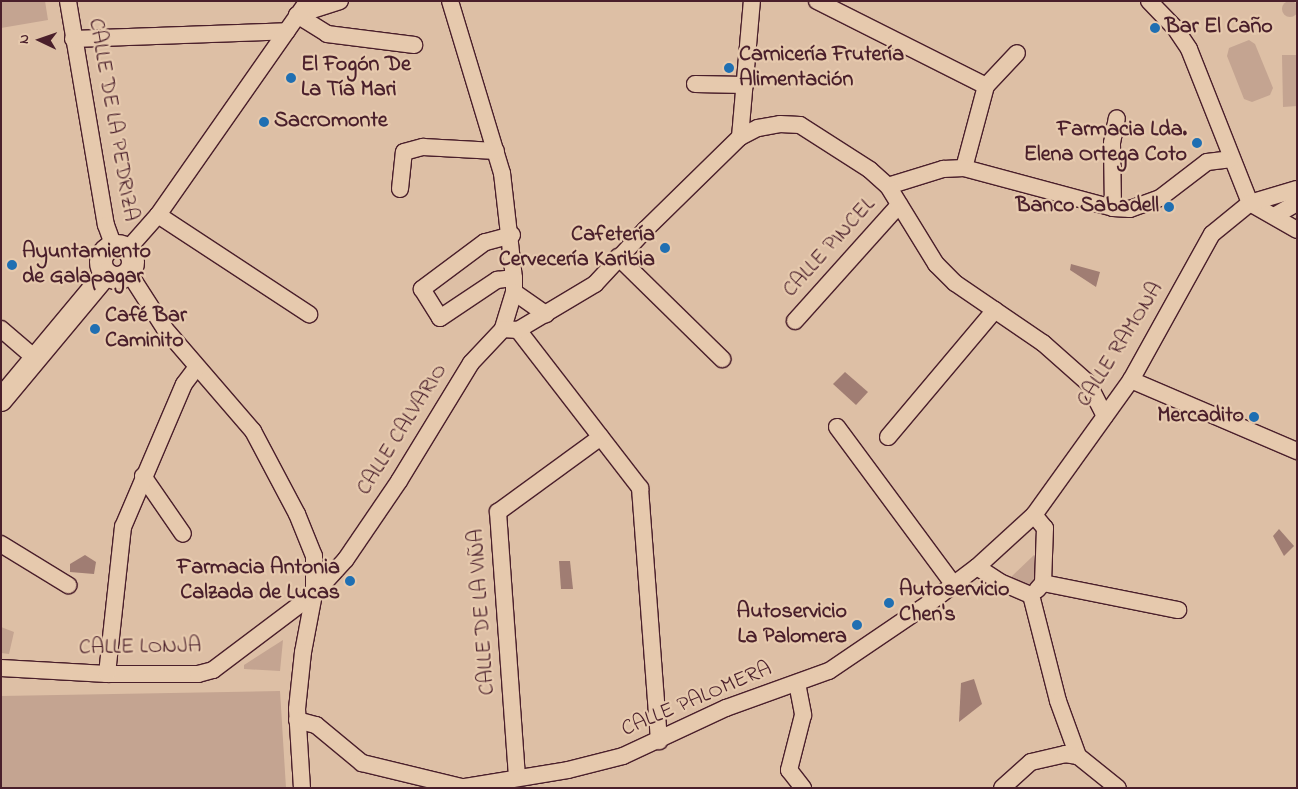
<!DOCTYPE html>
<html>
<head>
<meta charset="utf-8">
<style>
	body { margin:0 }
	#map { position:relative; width:1298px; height:789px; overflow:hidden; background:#ddbfa5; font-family:"Indie Flower",sans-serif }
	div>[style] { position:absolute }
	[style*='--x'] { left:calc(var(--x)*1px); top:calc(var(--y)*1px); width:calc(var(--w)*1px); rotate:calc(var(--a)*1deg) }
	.green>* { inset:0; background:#c4a491 }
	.round { border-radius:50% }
	.water>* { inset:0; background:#a07d73 }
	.roads { filter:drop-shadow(1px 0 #4a1f2b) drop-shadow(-1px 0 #4a1f2b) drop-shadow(0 1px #4a1f2b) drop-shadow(0 -1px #4a1f2b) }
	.street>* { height:16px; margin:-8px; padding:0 8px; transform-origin:8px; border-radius:8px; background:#e6c9ad }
	.secondary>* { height:22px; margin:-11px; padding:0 11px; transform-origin:11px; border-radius:11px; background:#e6c9ad }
	.secondary>.ring { margin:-11px; padding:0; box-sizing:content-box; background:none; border:22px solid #e6c9ad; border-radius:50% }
	.dots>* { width:14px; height:14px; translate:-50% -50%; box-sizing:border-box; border:2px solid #e6c9ad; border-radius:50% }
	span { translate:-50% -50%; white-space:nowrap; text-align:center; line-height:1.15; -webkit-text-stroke:4.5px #e6c9ad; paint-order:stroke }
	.poi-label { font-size:22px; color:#4a1f2b; font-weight:700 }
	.left { translate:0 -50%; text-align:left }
	.right { translate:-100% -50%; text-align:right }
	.street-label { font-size:22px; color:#4a1f2b }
	.frame { position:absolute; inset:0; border:2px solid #4a1f2b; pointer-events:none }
	.north { position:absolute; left:15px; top:15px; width:50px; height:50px; -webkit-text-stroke:4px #e6c9ad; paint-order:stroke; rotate:273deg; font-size:14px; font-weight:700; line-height:20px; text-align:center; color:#4a1f2b }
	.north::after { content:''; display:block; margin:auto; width:18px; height:22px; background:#4a1f2b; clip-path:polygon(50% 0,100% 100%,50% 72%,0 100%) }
</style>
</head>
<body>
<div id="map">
	<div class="green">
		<div class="round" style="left:1282px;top:1px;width:16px;height:16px"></div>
		<div style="clip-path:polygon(1px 1px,45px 1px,48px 20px,1px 28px)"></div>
		<div style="clip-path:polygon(1249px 40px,1255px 44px,1273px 88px,1270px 95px,1252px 102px,1244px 99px,1227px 56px,1229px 48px)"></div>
		<div style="clip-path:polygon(1282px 55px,1297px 55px,1297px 106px,1283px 107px)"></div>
		<div style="clip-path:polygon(1034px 555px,1037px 557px,1035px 580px,1029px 585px,1018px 584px,1010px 578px)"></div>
		<div style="clip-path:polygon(1px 627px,14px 632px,9px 654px,1px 653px)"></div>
		<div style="clip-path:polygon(283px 640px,280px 671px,244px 669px,244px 665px)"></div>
		<div style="clip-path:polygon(280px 691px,286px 788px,1px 788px,1px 696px)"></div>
	</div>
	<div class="water">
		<div style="clip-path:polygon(1071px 264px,1100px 272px,1096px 287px,1070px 270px)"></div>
		<div style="clip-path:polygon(845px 372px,868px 392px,856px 405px,833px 384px)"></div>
		<div style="clip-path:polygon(1279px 529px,1294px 546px,1284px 556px,1273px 536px)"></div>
		<div style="clip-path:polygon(85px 555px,96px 562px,94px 574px,70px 572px,70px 564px)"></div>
		<div style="clip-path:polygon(559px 561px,570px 561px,573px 589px,561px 589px)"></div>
		<div style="clip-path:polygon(974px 679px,982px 704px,959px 722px,961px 683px)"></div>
	</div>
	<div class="roads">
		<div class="street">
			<div style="--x:68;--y:1;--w:227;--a:80.4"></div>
			<div style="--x:106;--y:225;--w:23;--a:70"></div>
			<div style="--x:450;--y:1;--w:180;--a:73.2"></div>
			<div style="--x:502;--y:173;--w:106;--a:83.5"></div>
			<div style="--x:514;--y:278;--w:14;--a:90"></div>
			<div style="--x:514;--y:292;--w:39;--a:107"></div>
			<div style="--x:817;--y:1;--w:189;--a:26.7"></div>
			<div style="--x:1149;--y:1;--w:37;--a:46"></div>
			<div style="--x:1175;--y:28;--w:25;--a:56"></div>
			<div style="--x:1189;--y:49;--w:166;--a:68.4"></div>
			<div style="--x:297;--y:15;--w:36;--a:32"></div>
			<div style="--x:327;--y:34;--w:88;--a:7.2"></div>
			<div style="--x:297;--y:15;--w:45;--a:-18"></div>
			<div style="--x:73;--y:39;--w:214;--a:-2.1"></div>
			<div style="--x:695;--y:84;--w:50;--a:1.1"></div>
			<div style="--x:740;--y:137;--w:137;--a:-85"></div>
			<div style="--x:964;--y:168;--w:85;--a:-75"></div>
			<div style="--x:986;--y:86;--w:45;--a:-46.8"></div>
			<div style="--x:888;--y:186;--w:58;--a:-17.2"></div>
			<div style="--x:943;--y:169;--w:21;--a:-3"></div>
			<div style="--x:964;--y:168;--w:154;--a:15"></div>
			<div style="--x:1113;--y:208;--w:17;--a:3"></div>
			<div style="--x:1130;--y:209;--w:32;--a:-20"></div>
			<div style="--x:1160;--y:198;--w:59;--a:-37.5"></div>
			<div style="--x:1207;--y:162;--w:23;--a:-7"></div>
			<div style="--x:400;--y:189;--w:37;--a:-84"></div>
			<div style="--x:404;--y:152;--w:20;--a:-15"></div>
			<div style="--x:423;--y:147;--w:73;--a:3.1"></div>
			<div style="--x:1250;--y:203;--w:54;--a:29.9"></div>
			<div style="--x:1113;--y:208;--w:65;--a:-90.9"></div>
			<div style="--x:1112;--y:143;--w:25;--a:-79"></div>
			<div style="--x:158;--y:215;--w:181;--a:33.3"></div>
			<div style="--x:1276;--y:215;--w:24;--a:-30"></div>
			<div style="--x:512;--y:235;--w:28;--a:165"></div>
			<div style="--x:485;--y:242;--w:79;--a:143.3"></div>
			<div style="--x:422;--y:289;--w:34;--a:58"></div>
			<div style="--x:440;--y:318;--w:69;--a:-33.7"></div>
			<div style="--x:497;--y:280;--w:17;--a:-7"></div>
			<div style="--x:127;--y:250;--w:47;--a:-48.5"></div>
			<div style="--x:158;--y:215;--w:261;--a:-55"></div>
			<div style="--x:618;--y:257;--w:146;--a:44.4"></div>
			<div style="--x:129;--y:273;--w:67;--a:57.3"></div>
			<div style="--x:165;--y:329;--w:135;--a:49.2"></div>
			<div style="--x:253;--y:431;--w:94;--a:62.1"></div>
			<div style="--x:297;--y:514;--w:45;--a:68"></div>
			<div style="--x:314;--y:556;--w:38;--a:90"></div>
			<div style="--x:314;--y:594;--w:59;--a:100.7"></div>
			<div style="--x:303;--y:652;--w:57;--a:96"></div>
			<div style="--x:297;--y:709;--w:79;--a:86.4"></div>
			<div style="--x:514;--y:292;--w:39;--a:35"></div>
			<div style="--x:795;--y:321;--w:156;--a:-48.1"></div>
			<div style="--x:1;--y:329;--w:46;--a:40.6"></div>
			<div style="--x:518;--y:330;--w:200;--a:52.3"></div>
			<div style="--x:640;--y:488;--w:254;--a:85.7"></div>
			<div style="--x:1131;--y:380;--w:181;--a:23.2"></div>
			<div style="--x:837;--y:427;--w:195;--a:53.5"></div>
			<div style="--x:888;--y:437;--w:166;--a:-49.9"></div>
			<div style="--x:143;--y:476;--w:70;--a:55.4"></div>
			<div style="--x:1034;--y:515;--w:17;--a:50"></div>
			<div style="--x:1045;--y:528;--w:55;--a:92.1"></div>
			<div style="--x:1043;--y:583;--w:9;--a:131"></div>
			<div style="--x:1;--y:544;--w:79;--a:31.5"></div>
			<div style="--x:977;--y:567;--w:27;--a:33"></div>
			<div style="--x:1000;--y:582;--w:34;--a:23"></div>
			<div style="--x:1043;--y:583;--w:138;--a:11.3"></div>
			<div style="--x:1031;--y:595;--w:109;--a:75.7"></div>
			<div style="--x:1058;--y:701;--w:59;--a:70"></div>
			<div style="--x:1078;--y:756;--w:51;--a:38.7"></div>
			<div style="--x:1;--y:668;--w:106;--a:3.2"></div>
			<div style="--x:107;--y:674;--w:91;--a:0"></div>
			<div style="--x:198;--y:674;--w:16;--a:-15"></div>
			<div style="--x:213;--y:670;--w:126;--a:-37"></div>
			<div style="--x:314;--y:594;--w:47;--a:-47.6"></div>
			<div style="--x:346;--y:559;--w:94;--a:-55.8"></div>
			<div style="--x:399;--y:481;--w:138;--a:-58.6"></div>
			<div style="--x:471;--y:363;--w:47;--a:-46.7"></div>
			<div style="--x:503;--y:329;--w:15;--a:4"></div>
			<div style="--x:518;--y:330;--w:90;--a:-30.9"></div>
			<div style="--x:595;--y:284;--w:74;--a:-47.2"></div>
			<div style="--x:645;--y:230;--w:133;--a:-44.4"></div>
			<div style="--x:740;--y:137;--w:20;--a:-27"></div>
			<div style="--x:758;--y:128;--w:22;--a:-10"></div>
			<div style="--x:780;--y:124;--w:20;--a:3"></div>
			<div style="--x:800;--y:125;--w:83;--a:32.7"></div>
			<div style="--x:870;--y:170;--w:24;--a:42"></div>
			<div style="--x:888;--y:186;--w:92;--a:58.4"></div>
			<div style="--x:936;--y:264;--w:27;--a:45"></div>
			<div style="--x:955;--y:283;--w:107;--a:34.3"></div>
			<div style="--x:1043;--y:343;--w:60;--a:41.6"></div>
			<div style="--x:1088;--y:383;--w:37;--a:63"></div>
			<div style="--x:107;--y:674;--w:148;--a:-83.8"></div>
			<div style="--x:123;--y:527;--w:155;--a:-66.9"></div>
			<div style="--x:184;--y:384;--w:21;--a:-53"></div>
			<div style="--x:797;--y:683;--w:33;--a:79"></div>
			<div style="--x:803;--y:715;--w:57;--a:104.3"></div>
			<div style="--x:789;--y:770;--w:23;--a:52"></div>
			<div style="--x:297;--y:720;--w:20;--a:15"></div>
			<div style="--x:316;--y:725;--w:60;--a:39.6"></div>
			<div style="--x:362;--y:763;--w:102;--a:13.6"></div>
			<div style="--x:517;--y:777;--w:266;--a:-94.1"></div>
			<div style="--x:498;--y:512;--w:127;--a:-36.1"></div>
			<div style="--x:459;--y:788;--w:110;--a:-9.4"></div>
			<div style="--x:568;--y:770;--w:57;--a:-14.3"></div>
			<div style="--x:623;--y:756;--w:114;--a:-25"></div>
			<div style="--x:726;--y:708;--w:109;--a:-19.8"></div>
			<div style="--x:829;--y:671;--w:120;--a:-34.1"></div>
			<div style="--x:928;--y:604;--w:61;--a:-37.1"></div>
			<div style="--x:977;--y:567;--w:77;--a:-42.4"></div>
			<div style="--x:1034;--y:515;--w:166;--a:-54.3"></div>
			<div style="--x:1131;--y:380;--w:167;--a:-61"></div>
			<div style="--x:1212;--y:234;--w:49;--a:-39.2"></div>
			<div style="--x:1250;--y:203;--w:49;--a:-16.6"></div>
			<div style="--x:1002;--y:788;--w:39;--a:-42"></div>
			<div style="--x:1031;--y:762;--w:35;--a:-13"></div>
			<div style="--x:1065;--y:754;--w:13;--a:9"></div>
		</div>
		<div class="secondary">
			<div class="ring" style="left:101px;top:246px;width:10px;height:10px"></div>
			<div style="--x:1;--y:400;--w:164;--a:-50.2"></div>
		</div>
	</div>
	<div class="dots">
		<div style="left:1155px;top:28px;background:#1f6fb2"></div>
		<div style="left:729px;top:68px;background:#1f6fb2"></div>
		<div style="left:291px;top:78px;background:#1f6fb2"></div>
		<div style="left:264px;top:122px;background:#1f6fb2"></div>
		<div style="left:1197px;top:143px;background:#1f6fb2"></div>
		<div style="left:1169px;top:207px;background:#1f6fb2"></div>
		<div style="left:665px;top:248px;background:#1f6fb2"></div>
		<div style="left:12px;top:265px;background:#1f6fb2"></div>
		<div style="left:95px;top:329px;background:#1f6fb2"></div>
		<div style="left:1254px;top:417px;background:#1f6fb2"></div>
		<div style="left:350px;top:581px;background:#1f6fb2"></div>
		<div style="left:889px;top:603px;background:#1f6fb2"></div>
		<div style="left:857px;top:625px;background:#1f6fb2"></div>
	</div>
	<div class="poi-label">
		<span class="left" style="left:1165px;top:28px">Bar El Caño</span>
		<span class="left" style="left:739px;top:68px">Carnicería Frutería<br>Alimentación</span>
		<span class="left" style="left:301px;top:78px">El Fogón De<br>La Tía Mari</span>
		<span class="left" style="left:274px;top:122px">SacrOmonte</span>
		<span class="right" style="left:1187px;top:143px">Farmacia Lda.<br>Elena Ortega Coto</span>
		<span class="right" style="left:1159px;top:207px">Banco Sabadell</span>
		<span class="right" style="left:655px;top:248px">Cafetería<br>Cervecería Karibia</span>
		<span class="left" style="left:22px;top:265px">Ayuntamiento<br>de Galapagar</span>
		<span class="left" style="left:105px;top:329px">Café Bar<br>Caminito</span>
		<span class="right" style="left:1244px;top:417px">Mercadito</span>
		<span class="right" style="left:340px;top:581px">Farmacia Antonia<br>Calzada de Lucas</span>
		<span class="left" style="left:899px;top:603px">Autoservicio<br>Chen's</span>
		<span class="right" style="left:847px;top:625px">Autoservicio<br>La Palomera</span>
	</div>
	<div class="street-label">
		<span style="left:112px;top:120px;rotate:80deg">CALLE DE LA PEDRIZA</span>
		<span style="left:830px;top:248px;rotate:-48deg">CALLE PINCEL</span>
		<span style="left:1121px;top:345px;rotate:-58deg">CALLE RAMONA</span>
		<span style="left:403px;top:430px;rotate:-58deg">CALLE CALVARIO</span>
		<span style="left:483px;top:612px;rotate:-94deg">CALLE DE LA VIÑA</span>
		<span style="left:140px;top:648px;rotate:-1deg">CALLE LONJA</span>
		<span style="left:697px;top:700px;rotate:-23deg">CALLE PALOMERA</span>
	</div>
	<div class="frame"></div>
	<div class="north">N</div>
</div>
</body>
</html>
